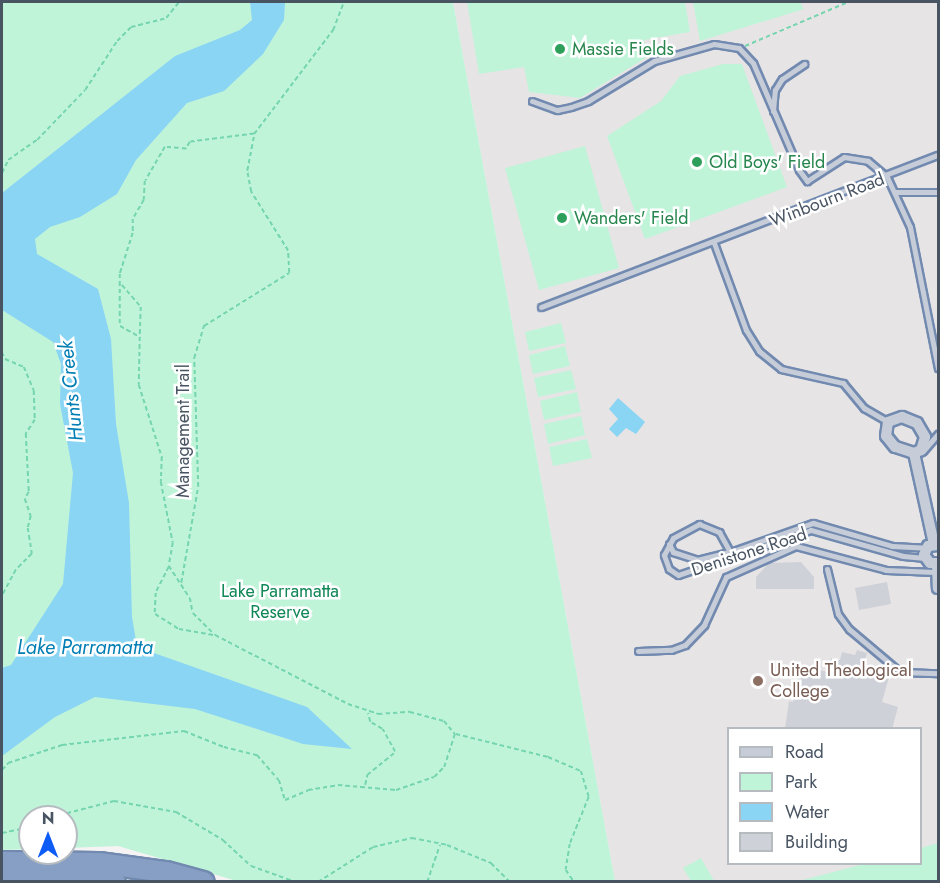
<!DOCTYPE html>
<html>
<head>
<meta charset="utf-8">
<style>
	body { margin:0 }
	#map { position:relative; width:940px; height:883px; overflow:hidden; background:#f5f3f3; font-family:Jost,sans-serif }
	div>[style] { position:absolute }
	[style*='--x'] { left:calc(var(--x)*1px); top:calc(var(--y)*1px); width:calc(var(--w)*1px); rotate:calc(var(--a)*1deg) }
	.education>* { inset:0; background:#e6e4e5 }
	.green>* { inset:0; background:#c0f4d9 }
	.water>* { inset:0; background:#8ad4f4 }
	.building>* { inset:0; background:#cfd1d8 }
	.path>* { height:1.5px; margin-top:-0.75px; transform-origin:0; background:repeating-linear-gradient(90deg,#74d5af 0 4.5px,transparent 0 7.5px) }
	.roads { filter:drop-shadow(2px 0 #728ab0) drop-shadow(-2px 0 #728ab0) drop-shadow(0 2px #728ab0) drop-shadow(0 -2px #728ab0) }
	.lane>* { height:5px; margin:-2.5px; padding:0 2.5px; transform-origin:2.5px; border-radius:2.5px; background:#c6cdd8 }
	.street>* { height:10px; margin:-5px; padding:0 5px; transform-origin:5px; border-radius:5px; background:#c6cdd8 }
	.highway>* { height:20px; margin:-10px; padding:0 10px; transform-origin:10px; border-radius:10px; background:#879fc4 }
	.dots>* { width:16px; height:16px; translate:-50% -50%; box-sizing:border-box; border:3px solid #fff; border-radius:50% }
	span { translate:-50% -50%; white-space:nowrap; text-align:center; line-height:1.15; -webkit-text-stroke:5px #fff; paint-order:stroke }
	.leisure-label { font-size:18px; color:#27864d }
	.left { translate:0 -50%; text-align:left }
	.street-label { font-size:18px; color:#485462 }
	.park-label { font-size:18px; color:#108756 }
	.education-label { font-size:18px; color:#785e54 }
	.water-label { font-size:20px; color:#017eb4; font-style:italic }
	.frame { position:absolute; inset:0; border:3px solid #485462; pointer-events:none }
	.legend { position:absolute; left:727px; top:727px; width:195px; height:138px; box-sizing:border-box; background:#fff; border:2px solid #b6bbc0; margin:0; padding:8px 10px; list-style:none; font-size:18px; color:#485462 }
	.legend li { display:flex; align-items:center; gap:12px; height:30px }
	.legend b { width:30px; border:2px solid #b6bbc0 }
	.north { position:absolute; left:18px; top:805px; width:60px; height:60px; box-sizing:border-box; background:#fff; border:2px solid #b6bbc0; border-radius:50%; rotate:0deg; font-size:16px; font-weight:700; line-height:24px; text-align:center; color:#485462 }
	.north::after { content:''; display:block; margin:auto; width:21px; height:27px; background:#0d5cf5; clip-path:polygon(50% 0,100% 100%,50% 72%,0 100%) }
</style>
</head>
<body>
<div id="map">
	<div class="education">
		<div style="clip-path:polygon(evenodd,453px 2px,938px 2px,938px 881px,615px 881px,453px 2px,728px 728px,920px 728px,920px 864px,728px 864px,728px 728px)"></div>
	</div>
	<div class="green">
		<div style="clip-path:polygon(2px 2px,453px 2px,615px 881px,237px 881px,118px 846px,66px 848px,66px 817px,30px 817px,30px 849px,2px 850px)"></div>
		<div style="clip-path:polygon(467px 2px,685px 2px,690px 32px,644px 40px,647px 57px,580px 98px,529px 92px,524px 67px,479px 74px)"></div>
		<div style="clip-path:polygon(693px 2px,800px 2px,804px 9px,700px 41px)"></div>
		<div style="clip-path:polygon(723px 64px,742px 64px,787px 187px,645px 239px,607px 136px,661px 101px,680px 76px)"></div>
		<div style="clip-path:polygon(585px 146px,619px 268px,539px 290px,505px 168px)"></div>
		<div style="clip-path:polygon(561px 323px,566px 343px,529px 351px,525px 332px)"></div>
		<div style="clip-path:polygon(565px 346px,570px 366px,533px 374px,529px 355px)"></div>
		<div style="clip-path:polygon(571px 370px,576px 389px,538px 397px,534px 378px)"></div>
		<div style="clip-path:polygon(577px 392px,581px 412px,544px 420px,540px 401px)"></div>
		<div style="clip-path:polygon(581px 416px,585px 435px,548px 444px,544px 424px)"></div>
		<div style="clip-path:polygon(587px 439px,592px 458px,553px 466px,549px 447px)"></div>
		<div style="clip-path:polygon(938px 843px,938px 881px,799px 881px,864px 864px,920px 864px,921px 848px)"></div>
		<div style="clip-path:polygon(701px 858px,714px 881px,691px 881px,683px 868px)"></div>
	</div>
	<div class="water">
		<div style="clip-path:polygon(250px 2px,285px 3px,284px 20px,263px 54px,224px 91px,187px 103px,136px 160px,117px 194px,80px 217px,50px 227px,35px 239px,37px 254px,98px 289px,111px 339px,116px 424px,129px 503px,132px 617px,137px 647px,307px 707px,352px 749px,303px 744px,195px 709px,95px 697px,55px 717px,2px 756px,2px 668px,11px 665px,63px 584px,73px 473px,60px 404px,61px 364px,53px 342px,2px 310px,2px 193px,175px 56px,240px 30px,252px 20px)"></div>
		<div style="clip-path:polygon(618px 398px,645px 422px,636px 434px,626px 428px,617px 437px,609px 429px,618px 419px,609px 409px)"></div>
	</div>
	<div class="building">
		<div style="clip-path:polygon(801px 562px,814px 577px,814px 589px,756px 589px,756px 577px,769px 563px)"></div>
		<div style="clip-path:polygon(887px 582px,891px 604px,859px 610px,855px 588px)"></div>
		<div style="clip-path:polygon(857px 650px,867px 653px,862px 670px,889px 677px,882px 702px,898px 707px,892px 729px,785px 729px,789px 701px,793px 702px,799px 680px,790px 677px,794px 663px,827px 672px,831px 658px,840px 660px,842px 652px,855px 655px)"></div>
	</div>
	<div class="path">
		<div style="--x:745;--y:46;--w:112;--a:-23.1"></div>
		<div style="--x:254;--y:134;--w:64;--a:172.9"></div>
		<div style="--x:190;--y:142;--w:8;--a:120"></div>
		<div style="--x:186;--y:149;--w:21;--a:-175"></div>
		<div style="--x:165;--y:147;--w:39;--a:120"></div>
		<div style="--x:145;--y:181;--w:19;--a:93"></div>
		<div style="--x:144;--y:200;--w:22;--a:120"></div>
		<div style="--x:133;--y:219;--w:14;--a:90"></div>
		<div style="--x:133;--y:233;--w:43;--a:107.6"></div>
		<div style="--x:120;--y:274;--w:52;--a:90"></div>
		<div style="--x:120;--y:326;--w:23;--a:29"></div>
		<div style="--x:140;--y:337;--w:48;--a:91.2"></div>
		<div style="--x:139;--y:385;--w:76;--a:72.3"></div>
		<div style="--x:162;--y:457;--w:25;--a:92"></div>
		<div style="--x:161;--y:482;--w:62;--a:78.9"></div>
		<div style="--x:173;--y:543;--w:23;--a:100"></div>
		<div style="--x:169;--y:566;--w:38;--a:57"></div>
		<div style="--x:190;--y:598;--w:15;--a:79"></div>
		<div style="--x:193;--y:613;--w:31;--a:45"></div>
		<div style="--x:215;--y:635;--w:150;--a:27.4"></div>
		<div style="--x:348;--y:704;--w:32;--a:18"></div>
		<div style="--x:378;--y:714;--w:32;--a:-4"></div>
		<div style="--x:410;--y:712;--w:35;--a:15"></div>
		<div style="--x:444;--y:721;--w:17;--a:50"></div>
		<div style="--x:2;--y:173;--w:14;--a:-65"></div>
		<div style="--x:8;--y:160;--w:35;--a:-35"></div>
		<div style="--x:37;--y:140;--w:69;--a:-46.2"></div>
		<div style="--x:85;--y:90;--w:59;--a:-56.9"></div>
		<div style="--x:117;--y:41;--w:20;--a:-45"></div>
		<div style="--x:131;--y:27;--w:36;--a:-14"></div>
		<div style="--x:166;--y:18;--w:21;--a:-51"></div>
		<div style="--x:122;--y:285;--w:29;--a:49"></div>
		<div style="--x:141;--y:307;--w:29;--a:92"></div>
		<div style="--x:2;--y:352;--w:8;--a:67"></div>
		<div style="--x:5;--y:359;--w:21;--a:23"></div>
		<div style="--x:24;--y:367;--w:26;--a:67"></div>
		<div style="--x:34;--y:391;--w:29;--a:88"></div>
		<div style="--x:35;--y:420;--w:17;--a:123"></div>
		<div style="--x:26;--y:434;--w:58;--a:87"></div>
		<div style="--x:29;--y:492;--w:8;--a:120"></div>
		<div style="--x:25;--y:499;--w:18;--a:71"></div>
		<div style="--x:31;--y:516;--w:12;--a:104"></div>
		<div style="--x:28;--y:528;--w:26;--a:81"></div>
		<div style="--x:32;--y:554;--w:23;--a:135"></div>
		<div style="--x:16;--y:570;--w:30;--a:118"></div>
		<div style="--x:169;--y:567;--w:29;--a:117"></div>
		<div style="--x:156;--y:593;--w:21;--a:93"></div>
		<div style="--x:155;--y:614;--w:28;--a:32"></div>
		<div style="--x:179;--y:629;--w:35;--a:10"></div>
		<div style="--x:181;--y:583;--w:97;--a:-80"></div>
		<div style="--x:198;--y:487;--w:129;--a:-91.8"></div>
		<div style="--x:194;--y:358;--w:34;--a:-73"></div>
		<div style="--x:204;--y:326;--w:100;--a:-31.9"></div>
		<div style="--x:289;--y:273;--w:22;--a:-93"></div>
		<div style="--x:288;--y:251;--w:70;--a:-122.1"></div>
		<div style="--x:251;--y:192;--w:21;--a:-101"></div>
		<div style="--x:247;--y:171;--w:38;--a:-79"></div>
		<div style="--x:254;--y:134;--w:131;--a:-52.8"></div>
		<div style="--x:333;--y:30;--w:30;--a:-69"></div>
		<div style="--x:456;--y:734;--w:95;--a:14"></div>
		<div style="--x:548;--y:757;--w:36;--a:23"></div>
		<div style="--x:581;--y:771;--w:27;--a:73"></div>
		<div style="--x:589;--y:797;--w:51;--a:112"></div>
		<div style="--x:570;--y:844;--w:26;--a:99"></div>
		<div style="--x:566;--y:870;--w:14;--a:56"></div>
		<div style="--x:2;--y:770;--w:9;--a:-49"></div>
		<div style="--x:8;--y:763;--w:57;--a:-18.4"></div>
		<div style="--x:62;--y:745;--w:123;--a:-6.5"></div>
		<div style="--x:184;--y:731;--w:43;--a:21.8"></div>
		<div style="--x:224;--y:747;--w:34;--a:14"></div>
		<div style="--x:257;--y:755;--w:33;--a:49"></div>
		<div style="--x:279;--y:780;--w:21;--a:73"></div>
		<div style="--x:285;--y:800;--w:25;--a:-23"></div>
		<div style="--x:308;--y:790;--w:30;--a:-9"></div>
		<div style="--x:338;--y:785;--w:58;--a:4.9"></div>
		<div style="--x:396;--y:790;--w:40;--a:-18.9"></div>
		<div style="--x:434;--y:777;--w:14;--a:-45"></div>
		<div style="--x:444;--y:767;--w:35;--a:-72"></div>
		<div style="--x:365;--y:785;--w:10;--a:-79"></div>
		<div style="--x:367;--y:775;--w:36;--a:-39"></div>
		<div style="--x:395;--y:752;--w:26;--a:-119"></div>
		<div style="--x:382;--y:729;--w:14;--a:-150"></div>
		<div style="--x:370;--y:722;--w:9;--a:-103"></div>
		<div style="--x:52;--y:817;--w:64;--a:-14.5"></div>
		<div style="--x:114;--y:801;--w:63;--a:10.1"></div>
		<div style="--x:176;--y:812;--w:55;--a:30.8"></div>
		<div style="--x:223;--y:840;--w:38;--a:43"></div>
		<div style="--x:251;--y:866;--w:48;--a:19.6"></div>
		<div style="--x:2;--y:833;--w:29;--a:-12"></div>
		<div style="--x:318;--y:882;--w:65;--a:-32.5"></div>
		<div style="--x:373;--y:847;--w:40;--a:-13"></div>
		<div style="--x:412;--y:838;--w:36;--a:11"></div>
		<div style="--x:447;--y:845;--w:48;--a:22.2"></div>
		<div style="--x:491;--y:863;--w:27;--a:45"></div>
		<div style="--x:427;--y:882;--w:39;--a:-71"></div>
	</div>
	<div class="roads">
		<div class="lane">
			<div style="--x:532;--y:101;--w:27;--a:20"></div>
			<div style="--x:557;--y:110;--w:14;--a:-12"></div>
			<div style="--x:571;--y:107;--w:18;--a:-19"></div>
			<div style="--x:588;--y:101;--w:77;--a:-31.2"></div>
			<div style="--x:654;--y:61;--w:62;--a:-15.8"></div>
			<div style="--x:714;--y:44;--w:25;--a:9"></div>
			<div style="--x:739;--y:48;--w:21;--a:47"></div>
			<div style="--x:753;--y:63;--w:116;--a:66.7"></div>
			<div style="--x:799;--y:170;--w:14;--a:54"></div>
			<div style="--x:807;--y:181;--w:44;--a:-33"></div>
			<div style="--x:844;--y:157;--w:24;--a:9"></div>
			<div style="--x:868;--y:161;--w:25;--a:40"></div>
			<div style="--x:887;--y:177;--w:55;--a:65.3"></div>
			<div style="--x:910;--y:227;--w:144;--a:78.8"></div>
			<div style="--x:773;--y:111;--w:21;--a:-85"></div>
			<div style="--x:775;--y:90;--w:13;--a:-58"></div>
			<div style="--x:782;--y:79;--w:27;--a:-34"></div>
			<div style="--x:895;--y:192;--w:43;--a:0"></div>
			<div style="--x:714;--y:243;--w:93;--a:69.8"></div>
			<div style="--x:746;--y:330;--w:25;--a:58"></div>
			<div style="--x:759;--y:351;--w:28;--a:39"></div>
			<div style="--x:781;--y:369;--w:64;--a:12.7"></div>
			<div style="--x:843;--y:383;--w:33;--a:50"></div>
			<div style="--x:864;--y:408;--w:28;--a:30"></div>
			<div style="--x:541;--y:307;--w:425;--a:-21"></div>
			<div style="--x:923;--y:451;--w:23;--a:-49"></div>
			<div style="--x:669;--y:544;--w:9;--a:63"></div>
			<div style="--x:673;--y:552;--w:25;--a:18"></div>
			<div style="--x:697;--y:560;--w:34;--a:-14"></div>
			<div style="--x:925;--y:558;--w:22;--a:-175"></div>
			<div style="--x:903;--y:556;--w:96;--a:-164.2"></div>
			<div style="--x:811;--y:530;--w:140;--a:161.3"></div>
			<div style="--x:678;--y:575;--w:11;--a:-146"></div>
			<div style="--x:669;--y:569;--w:15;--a:-110"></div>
			<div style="--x:664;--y:555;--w:19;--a:-62"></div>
			<div style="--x:673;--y:538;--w:30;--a:-28"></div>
			<div style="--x:699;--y:524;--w:22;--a:22"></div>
			<div style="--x:719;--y:532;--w:23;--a:61"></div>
			<div style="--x:730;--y:552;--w:88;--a:-19.3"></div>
			<div style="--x:813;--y:523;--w:82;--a:16.2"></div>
			<div style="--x:892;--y:546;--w:34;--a:3"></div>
			<div style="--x:827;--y:569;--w:46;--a:76.3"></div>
			<div style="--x:838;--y:614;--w:19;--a:54"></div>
			<div style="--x:849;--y:629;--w:67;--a:40.1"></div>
			<div style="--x:900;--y:672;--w:38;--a:2"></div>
			<div style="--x:638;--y:651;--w:33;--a:-2"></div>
			<div style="--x:671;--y:650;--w:15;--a:-20"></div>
			<div style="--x:685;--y:645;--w:28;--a:-46"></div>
			<div style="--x:704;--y:625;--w:53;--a:-65.4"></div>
			<div style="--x:726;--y:577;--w:77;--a:-23.9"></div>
			<div style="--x:796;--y:546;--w:93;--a:14.9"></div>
			<div style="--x:886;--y:570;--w:49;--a:2.3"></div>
		</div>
		<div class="street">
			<div style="--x:902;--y:417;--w:16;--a:22"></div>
			<div style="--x:917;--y:423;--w:16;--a:60"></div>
			<div style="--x:925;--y:437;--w:14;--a:107"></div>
			<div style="--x:921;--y:450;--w:8;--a:157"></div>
			<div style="--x:914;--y:453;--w:20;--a:-162"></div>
			<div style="--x:895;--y:447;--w:14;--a:-129"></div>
			<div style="--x:886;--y:436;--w:14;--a:-82"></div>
			<div style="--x:888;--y:422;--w:15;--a:-20"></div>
			<div style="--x:914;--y:453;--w:93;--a:77.6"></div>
			<div style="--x:938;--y:545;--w:10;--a:174"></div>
			<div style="--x:928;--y:546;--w:10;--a:114"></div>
			<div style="--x:924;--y:555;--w:10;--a:53"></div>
			<div style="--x:930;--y:563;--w:8;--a:0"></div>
			<div style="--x:937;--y:564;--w:24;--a:88"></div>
		</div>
		<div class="highway">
			<div style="--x:2;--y:862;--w:97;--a:0.6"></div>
			<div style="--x:99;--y:863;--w:68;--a:7.7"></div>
			<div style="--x:166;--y:872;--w:39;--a:15"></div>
			<div style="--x:2;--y:879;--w:113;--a:1.5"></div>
		</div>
	</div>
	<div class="dots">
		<div style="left:560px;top:49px;background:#2e9e5b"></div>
		<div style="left:697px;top:162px;background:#2e9e5b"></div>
		<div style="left:562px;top:218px;background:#2e9e5b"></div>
		<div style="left:758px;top:681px;background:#8d6e63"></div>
	</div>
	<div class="leisure-label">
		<span class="left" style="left:572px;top:49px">Massie Fields</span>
		<span class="left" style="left:709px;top:162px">Old Boys' Field</span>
		<span class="left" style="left:574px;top:218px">Wanders' Field</span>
	</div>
	<div class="street-label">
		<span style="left:827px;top:200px;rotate:-21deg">Winbourn Road</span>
		<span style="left:183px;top:431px;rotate:-90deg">Management Trail</span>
		<span style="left:749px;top:552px;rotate:-18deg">Denistone Road</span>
	</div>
	<div class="park-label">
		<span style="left:280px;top:602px">Lake Parramatta<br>Reserve</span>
	</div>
	<div class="education-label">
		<span class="left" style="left:770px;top:681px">United Theological<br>College</span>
	</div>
	<div class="water-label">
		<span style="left:71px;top:391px;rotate:-96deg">Hunts Creek</span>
		<span style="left:85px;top:647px">Lake Parramatta</span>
	</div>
	<div class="frame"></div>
	<ul class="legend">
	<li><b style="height:8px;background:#c6cdd8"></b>Road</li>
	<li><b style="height:16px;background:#c0f4d9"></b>Park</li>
	<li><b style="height:16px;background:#8ad4f4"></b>Water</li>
	<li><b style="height:16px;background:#cfd1d8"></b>Building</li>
	</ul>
	<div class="north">N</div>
</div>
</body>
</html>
